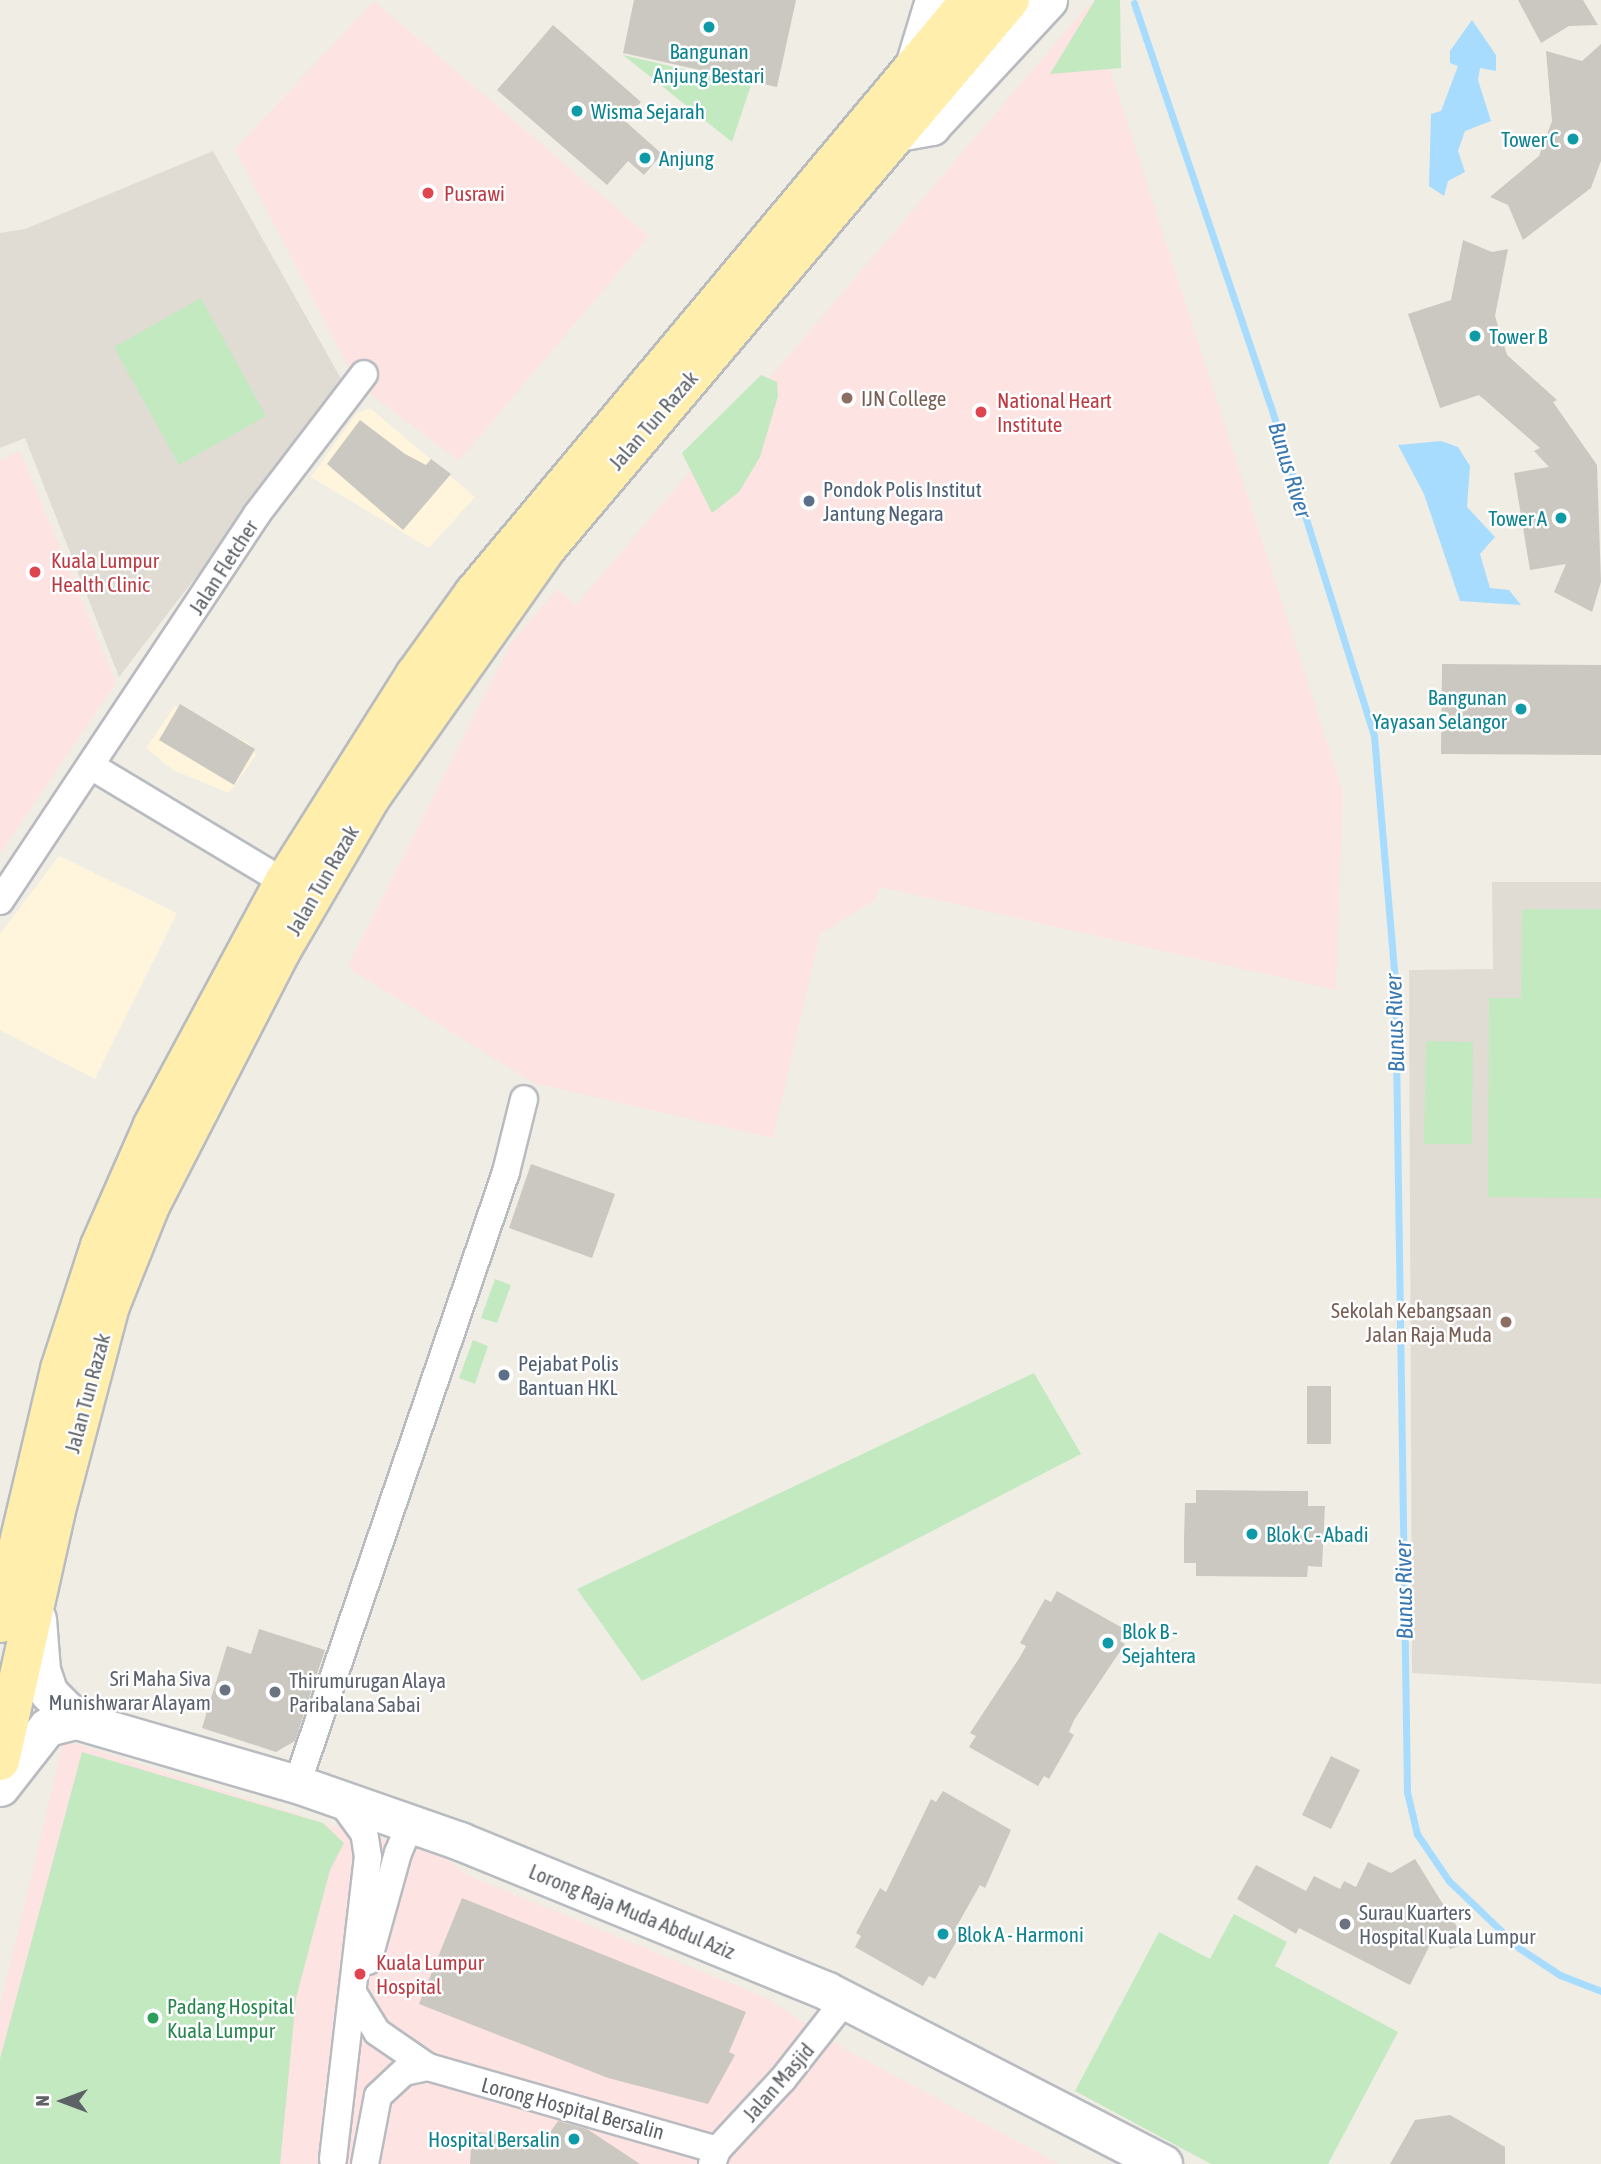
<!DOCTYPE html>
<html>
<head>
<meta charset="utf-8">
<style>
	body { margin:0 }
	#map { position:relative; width:1601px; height:2164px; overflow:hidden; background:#f0ede5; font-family:"Asap Condensed",sans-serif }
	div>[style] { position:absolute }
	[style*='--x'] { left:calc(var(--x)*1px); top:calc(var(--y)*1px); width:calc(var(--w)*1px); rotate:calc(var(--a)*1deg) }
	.commercial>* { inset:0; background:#fff5dc }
	.education>* { inset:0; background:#e0dcd4 }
	.medical>* { inset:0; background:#fde3e1 }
	.green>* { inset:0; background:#c2e9c0 }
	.water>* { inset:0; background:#a7dcff }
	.stream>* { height:7px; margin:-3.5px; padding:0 3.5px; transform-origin:3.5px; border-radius:3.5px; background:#a7dcff }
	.building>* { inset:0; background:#cbc8c2 }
	.roads { filter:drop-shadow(2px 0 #b8bbc0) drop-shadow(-2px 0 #b8bbc0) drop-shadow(0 2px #b8bbc0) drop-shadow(0 -2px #b8bbc0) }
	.street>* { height:26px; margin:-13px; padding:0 13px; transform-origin:13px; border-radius:13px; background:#fff }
	.secondary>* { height:37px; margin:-18.5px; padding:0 18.5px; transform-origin:18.5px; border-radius:18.5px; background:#fff }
	.primary>* { height:38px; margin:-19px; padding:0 19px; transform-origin:19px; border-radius:19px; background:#ffeeac }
	.dots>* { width:19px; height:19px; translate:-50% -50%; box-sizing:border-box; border:4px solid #fff; border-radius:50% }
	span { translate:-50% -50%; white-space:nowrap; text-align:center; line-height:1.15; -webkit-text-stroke:5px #fff; paint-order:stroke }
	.culture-label { font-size:21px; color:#0d838f }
	.left { translate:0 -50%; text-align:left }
	.right { translate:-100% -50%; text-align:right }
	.health-label { font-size:21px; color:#be3a42 }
	.education-label { font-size:21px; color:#785e54 }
	.street-label { font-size:21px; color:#5d6267 }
	.service-label { font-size:21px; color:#4e5e75 }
	.worship-label { font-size:21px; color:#5b616d }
	.leisure-label { font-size:21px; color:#27864d }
	.water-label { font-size:23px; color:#3978b0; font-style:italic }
	.north { position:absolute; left:28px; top:2066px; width:70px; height:70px; -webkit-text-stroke:5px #fff; paint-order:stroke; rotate:270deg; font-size:19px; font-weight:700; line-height:28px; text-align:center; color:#5d6267 }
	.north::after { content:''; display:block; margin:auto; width:24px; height:32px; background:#5d6267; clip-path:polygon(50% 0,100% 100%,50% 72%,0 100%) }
</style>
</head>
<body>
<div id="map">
	<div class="commercial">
		<div style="clip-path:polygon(370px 408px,475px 497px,429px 548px,311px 477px,356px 414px)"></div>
		<div style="clip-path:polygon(175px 706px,250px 744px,256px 755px,229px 793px,173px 770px,146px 748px)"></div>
		<div style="clip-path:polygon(59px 856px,177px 913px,95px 1079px,0 1030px,0 934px)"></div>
	</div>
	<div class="education">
		<div style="clip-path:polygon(213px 151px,344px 384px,119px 677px,25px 438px,0 448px,0 233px,25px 229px)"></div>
		<div style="clip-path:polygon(1492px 882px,1601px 882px,1601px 1684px,1412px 1673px,1409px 970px,1493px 969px)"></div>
	</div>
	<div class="medical">
		<div style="clip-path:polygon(374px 1px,649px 236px,459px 461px,357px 384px,235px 149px)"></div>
		<div style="clip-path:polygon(1089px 4px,1343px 792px,1336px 990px,880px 887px,876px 899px,820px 934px,773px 1138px,534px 1083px,353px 971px,349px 963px,511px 643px,557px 589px,576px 605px)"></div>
		<div style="clip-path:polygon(20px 451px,116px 683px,0 854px,0 461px)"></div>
		<div style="clip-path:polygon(64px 1740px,365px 1836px,429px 1845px,467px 1875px,766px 1998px,845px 2049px,1059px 2164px,0 2164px,0 2007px)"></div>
	</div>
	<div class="green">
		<div style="clip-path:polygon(1095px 0,1120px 0,1121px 68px,1050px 74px)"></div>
		<div style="clip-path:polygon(623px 55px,751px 85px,732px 142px)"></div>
		<div style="clip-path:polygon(201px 298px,266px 416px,179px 465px,114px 347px)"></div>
		<div style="clip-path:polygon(761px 375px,777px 382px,778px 396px,760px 457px,739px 492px,712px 513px,682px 453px)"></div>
		<div style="clip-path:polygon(1522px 909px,1601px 909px,1601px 1198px,1488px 1197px,1489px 998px,1521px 998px)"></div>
		<div style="clip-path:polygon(1426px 1041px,1473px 1042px,1472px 1144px,1424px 1144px)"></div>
		<div style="clip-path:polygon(495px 1279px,511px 1285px,497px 1323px,481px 1318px)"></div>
		<div style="clip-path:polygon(473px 1340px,488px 1346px,475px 1384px,459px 1378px)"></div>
		<div style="clip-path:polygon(1034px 1373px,1081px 1454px,642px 1681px,577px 1589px)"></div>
		<div style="clip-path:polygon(82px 1752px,323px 1823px,344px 1843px,330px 1870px,296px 1998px,280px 2164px,0 2164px,0 2059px)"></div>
		<div style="clip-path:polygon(1234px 1914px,1287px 1942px,1275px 1966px,1398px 2032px,1328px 2164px,1211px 2164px,1075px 2091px,1159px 1932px,1210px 1959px)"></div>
	</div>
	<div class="water">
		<div style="clip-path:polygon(1472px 20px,1496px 55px,1496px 71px,1480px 68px,1478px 80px,1491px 121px,1465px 131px,1458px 151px,1465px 172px,1448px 181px,1444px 196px,1429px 186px,1431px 114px,1441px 111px,1458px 66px,1450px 63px,1450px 51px)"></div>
		<div style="clip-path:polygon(1441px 441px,1458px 447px,1470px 466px,1467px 507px,1495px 537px,1480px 554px,1490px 588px,1509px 590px,1521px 605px,1460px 601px,1424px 494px,1398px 445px)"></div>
	</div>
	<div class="stream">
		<div style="--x:1134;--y:3;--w:423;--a:71.3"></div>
		<div style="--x:1270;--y:404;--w:348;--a:72.6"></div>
		<div style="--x:1374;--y:736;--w:248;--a:85.1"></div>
		<div style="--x:1395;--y:983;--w:809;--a:89.15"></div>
		<div style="--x:1407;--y:1792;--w:43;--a:76.6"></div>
		<div style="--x:1417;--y:1834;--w:57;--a:55.8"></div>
		<div style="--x:1449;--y:1881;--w:97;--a:43.7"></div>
		<div style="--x:1519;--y:1948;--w:49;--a:33.4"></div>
		<div style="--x:1560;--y:1975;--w:44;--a:21.3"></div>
	</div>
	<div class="building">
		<div style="clip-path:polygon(634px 0,796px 0,777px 87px,623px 53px)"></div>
		<div style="clip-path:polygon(1518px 0,1583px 0,1598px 25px,1569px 26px,1541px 43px)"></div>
		<div style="clip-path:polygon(553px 25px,641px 102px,625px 121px,662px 154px,644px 175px,628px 161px,607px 185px,497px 90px)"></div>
		<div style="clip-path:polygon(1601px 44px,1601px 161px,1591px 188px,1523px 240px,1508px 205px,1490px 197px,1539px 156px,1552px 121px,1546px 51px,1582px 61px)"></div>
		<div style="clip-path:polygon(1463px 240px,1492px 252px,1508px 249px,1495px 316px,1507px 355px,1557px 400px,1553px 402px,1597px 465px,1601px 582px,1592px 612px,1554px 592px,1566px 564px,1530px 570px,1514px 473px,1549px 467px,1534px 451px,1540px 448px,1479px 395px,1440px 408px,1408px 314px,1451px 300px)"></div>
		<div style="clip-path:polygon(360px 420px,405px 454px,426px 465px,431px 459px,451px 474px,403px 530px,327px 464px)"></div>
		<div style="clip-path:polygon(1442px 664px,1601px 665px,1601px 755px,1441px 754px)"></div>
		<div style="clip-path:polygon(180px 704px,255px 749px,234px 785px,159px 740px)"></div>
		<div style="clip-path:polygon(531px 1164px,615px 1194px,592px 1258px,509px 1228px)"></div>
		<div style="clip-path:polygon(1307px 1386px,1331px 1386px,1331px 1444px,1307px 1444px)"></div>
		<div style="clip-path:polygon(1196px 1490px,1308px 1491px,1308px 1506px,1325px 1506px,1322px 1567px,1308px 1566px,1307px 1577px,1196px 1576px,1196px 1563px,1184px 1563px,1184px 1540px,1185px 1503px,1196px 1503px)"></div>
		<div style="clip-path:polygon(1057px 1591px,1126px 1630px,1120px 1641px,1125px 1644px,1074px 1720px,1069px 1732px,1074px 1735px,1049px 1779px,1044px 1776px,1038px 1786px,969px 1747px,976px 1736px,970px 1733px,1020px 1657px,1026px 1646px,1020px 1643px,1045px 1599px,1051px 1602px)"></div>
		<div style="clip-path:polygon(259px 1629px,325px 1650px,295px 1741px,276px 1752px,202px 1728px,227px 1646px,251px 1654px)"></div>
		<div style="clip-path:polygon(1331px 1756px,1360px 1770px,1331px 1829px,1302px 1815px)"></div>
		<div style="clip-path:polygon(943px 1791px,1011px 1830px,985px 1888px,980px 1885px,954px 1931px,960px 1935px,935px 1979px,929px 1976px,923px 1986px,855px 1947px,861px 1936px,856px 1933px,880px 1888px,886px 1892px,931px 1799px,936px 1802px)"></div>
		<div style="clip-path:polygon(1415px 1859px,1467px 1943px,1450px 1949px,1438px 1929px,1410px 1985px,1299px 1928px,1296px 1934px,1237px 1899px,1256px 1865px,1306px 1891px,1314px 1876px,1340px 1889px,1344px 1881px,1356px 1887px,1368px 1862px,1391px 1873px)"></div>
		<div style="clip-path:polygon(462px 1898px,746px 2012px,729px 2052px,735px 2055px,708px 2104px,608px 2078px,419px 2004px)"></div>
		<div style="clip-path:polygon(1450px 2115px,1505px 2147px,1505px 2164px,1390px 2164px,1415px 2120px)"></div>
		<div style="clip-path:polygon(558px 2121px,587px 2129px,640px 2164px,470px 2164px,472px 2131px,544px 2141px)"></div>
	</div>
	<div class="roads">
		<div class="street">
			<div style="--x:91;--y:766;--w:225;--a:31"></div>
			<div style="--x:0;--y:901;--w:465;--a:-56.4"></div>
			<div style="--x:257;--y:514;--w:176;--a:-52.6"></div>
			<div style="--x:297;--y:1784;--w:647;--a:-71.14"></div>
			<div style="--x:506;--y:1172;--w:75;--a:-76.1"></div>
			<div style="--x:368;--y:1961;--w:112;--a:-74.5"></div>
			<div style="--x:398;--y:1853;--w:33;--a:-67"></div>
			<div style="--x:355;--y:1996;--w:42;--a:58.6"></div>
			<div style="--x:377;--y:2032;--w:62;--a:34.5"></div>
			<div style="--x:428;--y:2067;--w:301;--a:16"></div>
			<div style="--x:333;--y:2159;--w:304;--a:-83.4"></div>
			<div style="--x:368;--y:1857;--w:24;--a:-99"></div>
			<div style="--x:364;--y:1833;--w:41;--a:-126"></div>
			<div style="--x:365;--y:2164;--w:69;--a:-79.2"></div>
			<div style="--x:378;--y:2096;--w:35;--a:-43"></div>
			<div style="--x:404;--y:2072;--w:25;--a:-12"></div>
			<div style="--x:712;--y:2164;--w:15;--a:-70"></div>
			<div style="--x:717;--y:2150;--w:97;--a:-47.1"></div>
			<div style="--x:783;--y:2079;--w:102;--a:-51.8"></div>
		</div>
		<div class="secondary">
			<div style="--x:914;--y:66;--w:69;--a:-73.1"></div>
			<div style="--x:898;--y:132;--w:34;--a:-10"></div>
			<div style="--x:931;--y:126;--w:172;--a:-47.1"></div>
			<div style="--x:37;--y:1619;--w:51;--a:85.5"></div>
			<div style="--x:41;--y:1670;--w:24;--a:71"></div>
			<div style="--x:49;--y:1693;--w:38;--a:45"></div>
			<div style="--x:0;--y:1787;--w:76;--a:-51.9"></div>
			<div style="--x:47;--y:1727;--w:30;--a:-14"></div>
			<div style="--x:76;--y:1720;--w:230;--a:16.2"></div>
			<div style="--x:297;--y:1784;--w:173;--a:19.3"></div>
			<div style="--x:460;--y:1841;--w:396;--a:22.2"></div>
			<div style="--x:827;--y:1991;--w:378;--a:27.2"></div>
		</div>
		<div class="primary">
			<div style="--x:0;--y:1623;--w:261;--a:-76.7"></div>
			<div style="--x:60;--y:1369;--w:129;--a:-72"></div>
			<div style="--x:100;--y:1246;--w:132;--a:-66.3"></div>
			<div style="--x:153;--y:1125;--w:276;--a:-61.7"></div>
			<div style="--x:284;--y:882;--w:245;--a:-57.7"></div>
			<div style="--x:415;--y:675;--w:101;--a:-54.3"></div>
			<div style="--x:474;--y:593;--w:773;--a:-50.09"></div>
			<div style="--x:0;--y:1761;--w:253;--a:-77.4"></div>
			<div style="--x:55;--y:1514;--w:215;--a:-75.2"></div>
			<div style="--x:110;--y:1306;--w:108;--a:-68.2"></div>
			<div style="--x:150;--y:1206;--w:287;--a:-62.8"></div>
			<div style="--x:281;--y:951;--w:178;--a:-59.7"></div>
			<div style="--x:371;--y:797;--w:302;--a:-54.8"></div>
			<div style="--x:545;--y:550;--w:720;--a:-49.79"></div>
		</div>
	</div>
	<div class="dots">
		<div style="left:709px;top:27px;background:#0f9aa8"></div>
		<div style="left:577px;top:111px;background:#0f9aa8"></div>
		<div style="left:1573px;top:139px;background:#0f9aa8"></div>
		<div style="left:645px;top:158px;background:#0f9aa8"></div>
		<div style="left:428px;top:193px;background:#e0444e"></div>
		<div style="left:1475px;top:336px;background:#0f9aa8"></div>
		<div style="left:847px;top:398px;background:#8d6e63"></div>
		<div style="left:981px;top:412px;background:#e0444e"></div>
		<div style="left:809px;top:501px;background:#5c6f8a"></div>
		<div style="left:1561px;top:518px;background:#0f9aa8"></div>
		<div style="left:35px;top:572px;background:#e0444e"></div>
		<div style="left:1521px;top:709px;background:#0f9aa8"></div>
		<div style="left:1506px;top:1322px;background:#8d6e63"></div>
		<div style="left:504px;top:1375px;background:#5c6f8a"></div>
		<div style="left:1252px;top:1534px;background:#0f9aa8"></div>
		<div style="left:1108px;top:1643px;background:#0f9aa8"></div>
		<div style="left:225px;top:1690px;background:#6b7280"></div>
		<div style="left:275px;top:1692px;background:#6b7280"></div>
		<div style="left:1345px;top:1924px;background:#6b7280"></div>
		<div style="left:943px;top:1934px;background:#0f9aa8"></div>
		<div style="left:360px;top:1974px;background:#e0444e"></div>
		<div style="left:153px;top:2018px;background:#2e9e5b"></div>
		<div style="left:574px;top:2139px;background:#0f9aa8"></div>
	</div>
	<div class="culture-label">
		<span style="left:709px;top:63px">Bangunan<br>Anjung Bestari</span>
		<span class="left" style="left:591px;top:111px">Wisma Sejarah</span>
		<span class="right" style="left:1559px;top:139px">Tower C</span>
		<span class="left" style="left:659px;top:158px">Anjung</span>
		<span class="left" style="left:1489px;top:336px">Tower B</span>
		<span class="right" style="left:1547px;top:518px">Tower A</span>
		<span class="right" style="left:1507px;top:709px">Bangunan<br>Yayasan Selangor</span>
		<span class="left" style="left:1266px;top:1534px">Blok C - Abadi</span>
		<span class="left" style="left:1122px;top:1643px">Blok B -<br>Sejahtera</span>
		<span class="left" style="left:957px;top:1934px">Blok A - Harmoni</span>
		<span class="right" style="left:560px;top:2139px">Hospital Bersalin</span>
	</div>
	<div class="health-label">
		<span class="left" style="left:444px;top:193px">Pusrawi</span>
		<span class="left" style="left:997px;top:412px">National Heart<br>Institute</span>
		<span class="left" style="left:51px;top:572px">Kuala Lumpur<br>Health Clinic</span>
		<span class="left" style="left:376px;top:1974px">Kuala Lumpur<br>Hospital</span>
	</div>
	<div class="education-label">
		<span class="left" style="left:861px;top:398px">IJN College</span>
		<span class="right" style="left:1492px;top:1322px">Sekolah Kebangsaan<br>Jalan Raja Muda</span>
	</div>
	<div class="street-label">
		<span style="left:653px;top:420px;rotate:-49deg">Jalan Tun Razak</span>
		<span style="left:223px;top:567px;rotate:-57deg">Jalan Fletcher</span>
		<span style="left:322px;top:880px;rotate:-60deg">Jalan Tun Razak</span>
		<span style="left:87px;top:1393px;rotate:-75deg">Jalan Tun Razak</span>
		<span style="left:632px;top:1911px;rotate:22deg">Lorong Raja Muda Abdul Aziz</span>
		<span style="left:778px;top:2082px;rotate:-49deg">Jalan Masjid</span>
		<span style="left:573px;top:2108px;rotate:15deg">Lorong Hospital Bersalin</span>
	</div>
	<div class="service-label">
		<span class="left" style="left:823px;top:501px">Pondok Polis Institut<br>Jantung Negara</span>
		<span class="left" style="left:518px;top:1375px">Pejabat Polis<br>Bantuan HKL</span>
	</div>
	<div class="worship-label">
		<span class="right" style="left:211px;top:1690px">Sri Maha Siva<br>Munishwarar Alayam</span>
		<span class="left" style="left:289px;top:1692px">Thirumurugan Alaya<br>Paribalana Sabai</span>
		<span class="left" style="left:1359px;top:1924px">Surau Kuarters<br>Hospital Kuala Lumpur</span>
	</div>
	<div class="leisure-label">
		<span class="left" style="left:167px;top:2018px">Padang Hospital<br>Kuala Lumpur</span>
	</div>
	<div class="water-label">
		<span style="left:1290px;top:470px;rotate:73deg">Bunus River</span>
		<span style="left:1395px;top:1023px;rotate:-92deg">Bunus River</span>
		<span style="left:1404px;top:1590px;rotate:-91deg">Bunus River</span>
	</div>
	<div class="north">N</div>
</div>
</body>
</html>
